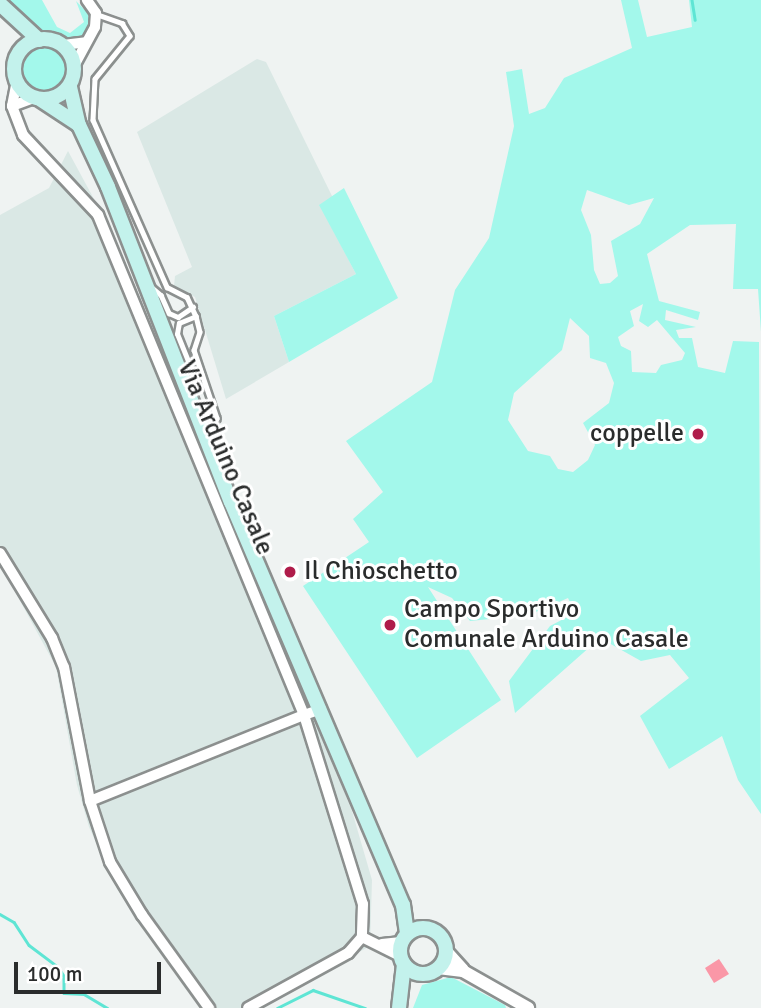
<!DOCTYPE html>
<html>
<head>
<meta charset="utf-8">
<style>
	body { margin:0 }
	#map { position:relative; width:761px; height:1008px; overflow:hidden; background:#eff3f2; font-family:Signika,sans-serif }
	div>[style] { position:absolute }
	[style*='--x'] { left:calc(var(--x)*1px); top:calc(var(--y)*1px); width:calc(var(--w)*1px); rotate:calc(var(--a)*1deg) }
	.built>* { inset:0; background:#dae8e5 }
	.green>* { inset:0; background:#a3f8eb }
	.round { border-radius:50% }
	.stream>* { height:2.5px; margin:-1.25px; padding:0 1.25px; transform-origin:1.25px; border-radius:1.25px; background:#5ee5d4 }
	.building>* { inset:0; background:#fa97a7 }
	.roads { filter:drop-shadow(2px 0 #8c908f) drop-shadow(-2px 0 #8c908f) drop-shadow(0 2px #8c908f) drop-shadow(0 -2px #8c908f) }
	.service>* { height:4.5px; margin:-2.25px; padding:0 2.25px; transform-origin:2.25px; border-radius:2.25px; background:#fff }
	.minor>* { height:10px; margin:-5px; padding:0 5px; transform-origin:5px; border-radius:5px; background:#fff }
	.tertiary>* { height:12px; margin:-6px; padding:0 6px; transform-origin:6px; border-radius:6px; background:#fff }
	.secondary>* { height:14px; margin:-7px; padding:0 7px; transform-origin:7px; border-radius:7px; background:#c3f2ec }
	.secondary>.ring { margin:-7px; padding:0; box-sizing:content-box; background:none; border:14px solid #c3f2ec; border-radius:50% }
	.dots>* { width:19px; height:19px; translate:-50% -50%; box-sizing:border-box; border:4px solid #fff; border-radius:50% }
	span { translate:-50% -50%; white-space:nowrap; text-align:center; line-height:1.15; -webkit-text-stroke:6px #fff; paint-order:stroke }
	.poi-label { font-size:26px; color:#2a2c2c }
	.right { translate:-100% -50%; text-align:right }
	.left { translate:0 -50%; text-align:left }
	.street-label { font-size:26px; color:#2a2c2c }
	.scale { position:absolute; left:14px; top:962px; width:147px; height:32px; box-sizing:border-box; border:4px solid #2a2c2c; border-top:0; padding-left:9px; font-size:21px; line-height:24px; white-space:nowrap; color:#2a2c2c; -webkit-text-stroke:5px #fff; paint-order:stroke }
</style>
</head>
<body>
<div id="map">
	<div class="built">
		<div style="clip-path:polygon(257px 59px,266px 62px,333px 198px,320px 205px,356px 274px,274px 316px,289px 362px,226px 399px,195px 297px,174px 286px,175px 276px,192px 267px,137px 132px)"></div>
		<div style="clip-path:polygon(68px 151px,101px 212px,318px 726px,352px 811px,372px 880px,370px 946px,259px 1008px,200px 1008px,117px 889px,89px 827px,77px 785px,56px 667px,0 564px,0 215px,49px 188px)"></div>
	</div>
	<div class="green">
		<div style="clip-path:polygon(9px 0,42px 0,57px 27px,70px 33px,84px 22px,76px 1px,88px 13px,90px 27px,82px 38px,67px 40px,49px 35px,29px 25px)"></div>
		<div style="clip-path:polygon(evenodd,621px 0,638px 0,647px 37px,692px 27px,689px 0,761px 0,761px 332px,758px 289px,733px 289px,736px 224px,690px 225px,647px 254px,659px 301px,700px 312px,698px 320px,666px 310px,665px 320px,696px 327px,676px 330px,679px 338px,692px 338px,698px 367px,725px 373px,733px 341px,759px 342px,761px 814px,738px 780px,722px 736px,669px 769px,640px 716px,689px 678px,670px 655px,641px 661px,600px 638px,515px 713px,509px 681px,550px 626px,575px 613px,568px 598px,529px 615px,470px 621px,452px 598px,428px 587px,501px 700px,417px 758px,303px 586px,369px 542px,353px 519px,383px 492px,346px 441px,432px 382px,455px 290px,489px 238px,514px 126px,506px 72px,522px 69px,529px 114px,545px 108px,564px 78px,632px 48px,621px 0,587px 190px,629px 205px,654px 198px,640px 224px,611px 241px,618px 276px,610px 283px,600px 284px,594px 270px,591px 235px,581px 210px,587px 190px,621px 0,643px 304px,639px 321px,648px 327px,657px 320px,685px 353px,682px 360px,661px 365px,656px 373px,632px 372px,631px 351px,621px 346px,618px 337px,634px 326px,630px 311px,643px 304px,621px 0,570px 318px,589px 336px,590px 358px,606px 363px,614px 383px,609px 403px,583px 423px,595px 445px,588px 460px,573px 472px,558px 469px,550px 456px,528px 451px,508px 420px,514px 393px,562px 350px,570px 318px)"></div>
		<div class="round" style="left:20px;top:45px;width:48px;height:48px"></div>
		<div style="clip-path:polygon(344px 188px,398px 298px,289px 362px,274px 316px,356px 274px,319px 205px)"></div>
		<div style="clip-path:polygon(451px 977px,505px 1005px,506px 1008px,413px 1008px,422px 985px)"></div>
	</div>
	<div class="stream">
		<div style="--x:692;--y:0;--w:20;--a:81"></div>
		<div style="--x:0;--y:914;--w:16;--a:30"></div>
		<div style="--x:14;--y:922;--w:27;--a:57"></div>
		<div style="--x:29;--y:945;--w:36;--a:37"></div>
		<div style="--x:58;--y:967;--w:11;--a:56"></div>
		<div style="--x:64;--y:976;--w:17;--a:90"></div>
		<div style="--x:64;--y:993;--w:20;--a:3"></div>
		<div style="--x:84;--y:994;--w:27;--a:31"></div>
		<div style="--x:277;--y:1008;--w:40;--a:-26.6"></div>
		<div style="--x:313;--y:990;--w:55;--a:19.1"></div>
	</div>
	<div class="building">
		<div style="clip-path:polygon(719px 959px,729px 974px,714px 983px,705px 968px)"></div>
	</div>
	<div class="roads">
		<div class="service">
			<div style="--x:96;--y:14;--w:28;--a:19"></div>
			<div style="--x:122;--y:23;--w:15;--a:58"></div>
			<div style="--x:130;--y:36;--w:55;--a:129.1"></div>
			<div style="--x:95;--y:79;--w:41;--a:92.8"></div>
			<div style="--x:93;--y:120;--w:183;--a:66.1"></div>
			<div style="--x:167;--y:287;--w:22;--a:27"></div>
			<div style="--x:187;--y:297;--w:21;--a:65"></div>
			<div style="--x:196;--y:316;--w:16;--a:76"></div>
			<div style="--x:200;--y:332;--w:19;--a:108"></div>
			<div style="--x:194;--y:350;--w:72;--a:71.3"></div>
			<div style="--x:217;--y:418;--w:20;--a:117"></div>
			<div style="--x:149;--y:285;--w:16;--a:40"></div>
			<div style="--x:161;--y:295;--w:20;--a:66"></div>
			<div style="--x:169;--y:313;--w:10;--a:24"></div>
			<div style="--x:178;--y:317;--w:18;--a:-34"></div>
			<div style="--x:193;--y:392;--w:16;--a:-86"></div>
			<div style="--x:194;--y:376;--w:45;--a:-112"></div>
			<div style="--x:177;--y:334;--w:11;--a:-80"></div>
			<div style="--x:179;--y:323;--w:18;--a:-22"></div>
		</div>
		<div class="minor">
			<div style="--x:63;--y:45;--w:23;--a:-7"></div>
			<div style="--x:75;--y:64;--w:42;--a:-61.6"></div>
			<div style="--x:95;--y:27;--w:14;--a:-86"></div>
			<div style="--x:96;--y:13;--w:16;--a:-125"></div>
			<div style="--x:12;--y:106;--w:31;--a:69"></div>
			<div style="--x:23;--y:135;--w:110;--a:46.8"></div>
			<div style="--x:98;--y:215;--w:541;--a:67.61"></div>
			<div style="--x:304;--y:715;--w:18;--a:-19"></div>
			<div style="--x:12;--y:106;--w:25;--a:-79"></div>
			<div style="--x:12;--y:106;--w:23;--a:-20"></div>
			<div style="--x:0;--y:553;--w:100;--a:58.5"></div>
			<div style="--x:52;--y:638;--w:31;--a:68"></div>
			<div style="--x:64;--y:667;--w:136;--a:79"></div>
			<div style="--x:90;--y:801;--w:64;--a:71.8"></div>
			<div style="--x:110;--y:862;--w:62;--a:58.9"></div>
			<div style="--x:142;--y:915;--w:115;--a:54.2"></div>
			<div style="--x:90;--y:801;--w:231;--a:-21.9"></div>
			<div style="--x:304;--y:715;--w:198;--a:72.7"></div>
			<div style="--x:363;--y:904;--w:33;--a:92"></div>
			<div style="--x:362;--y:937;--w:21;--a:131"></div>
			<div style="--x:348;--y:953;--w:114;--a:151.2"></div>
			<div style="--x:362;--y:937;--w:42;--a:26.6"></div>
			<div style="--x:382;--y:944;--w:19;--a:-6"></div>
		</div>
		<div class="tertiary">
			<div style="--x:446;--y:951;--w:25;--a:48"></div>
			<div style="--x:438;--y:968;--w:25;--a:7"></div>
			<div style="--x:463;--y:971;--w:75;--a:29.6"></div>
		</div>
		<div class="secondary">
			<div style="--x:0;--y:4;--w:53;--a:42.7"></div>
			<div class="ring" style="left:14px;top:39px;width:46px;height:46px"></div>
			<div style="--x:70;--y:87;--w:39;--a:77"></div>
			<div style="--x:79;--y:125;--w:68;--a:64.9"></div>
			<div style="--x:108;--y:187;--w:338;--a:68.7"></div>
			<div style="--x:231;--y:502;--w:438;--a:66.9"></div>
			<div style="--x:403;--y:905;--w:29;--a:82"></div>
			<div style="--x:41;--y:100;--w:45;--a:33.3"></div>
			<div class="ring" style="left:400px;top:928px;width:32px;height:32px"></div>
			<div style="--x:399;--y:1008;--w:44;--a:-83.5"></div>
		</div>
	</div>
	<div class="dots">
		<div style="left:698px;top:434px;background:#af1c4a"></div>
		<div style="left:290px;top:572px;background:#af1c4a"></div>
		<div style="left:390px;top:625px;background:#af1c4a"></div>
	</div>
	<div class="poi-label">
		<span class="right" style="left:684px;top:434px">coppelle</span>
		<span class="left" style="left:304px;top:572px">Il Chioschetto</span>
		<span class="left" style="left:404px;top:625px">Campo Sportivo<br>Comunale Arduino Casale</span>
	</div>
	<div class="street-label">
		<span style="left:225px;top:458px;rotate:67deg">Via Arduino Casale</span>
	</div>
	<div class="scale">100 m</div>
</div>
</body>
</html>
